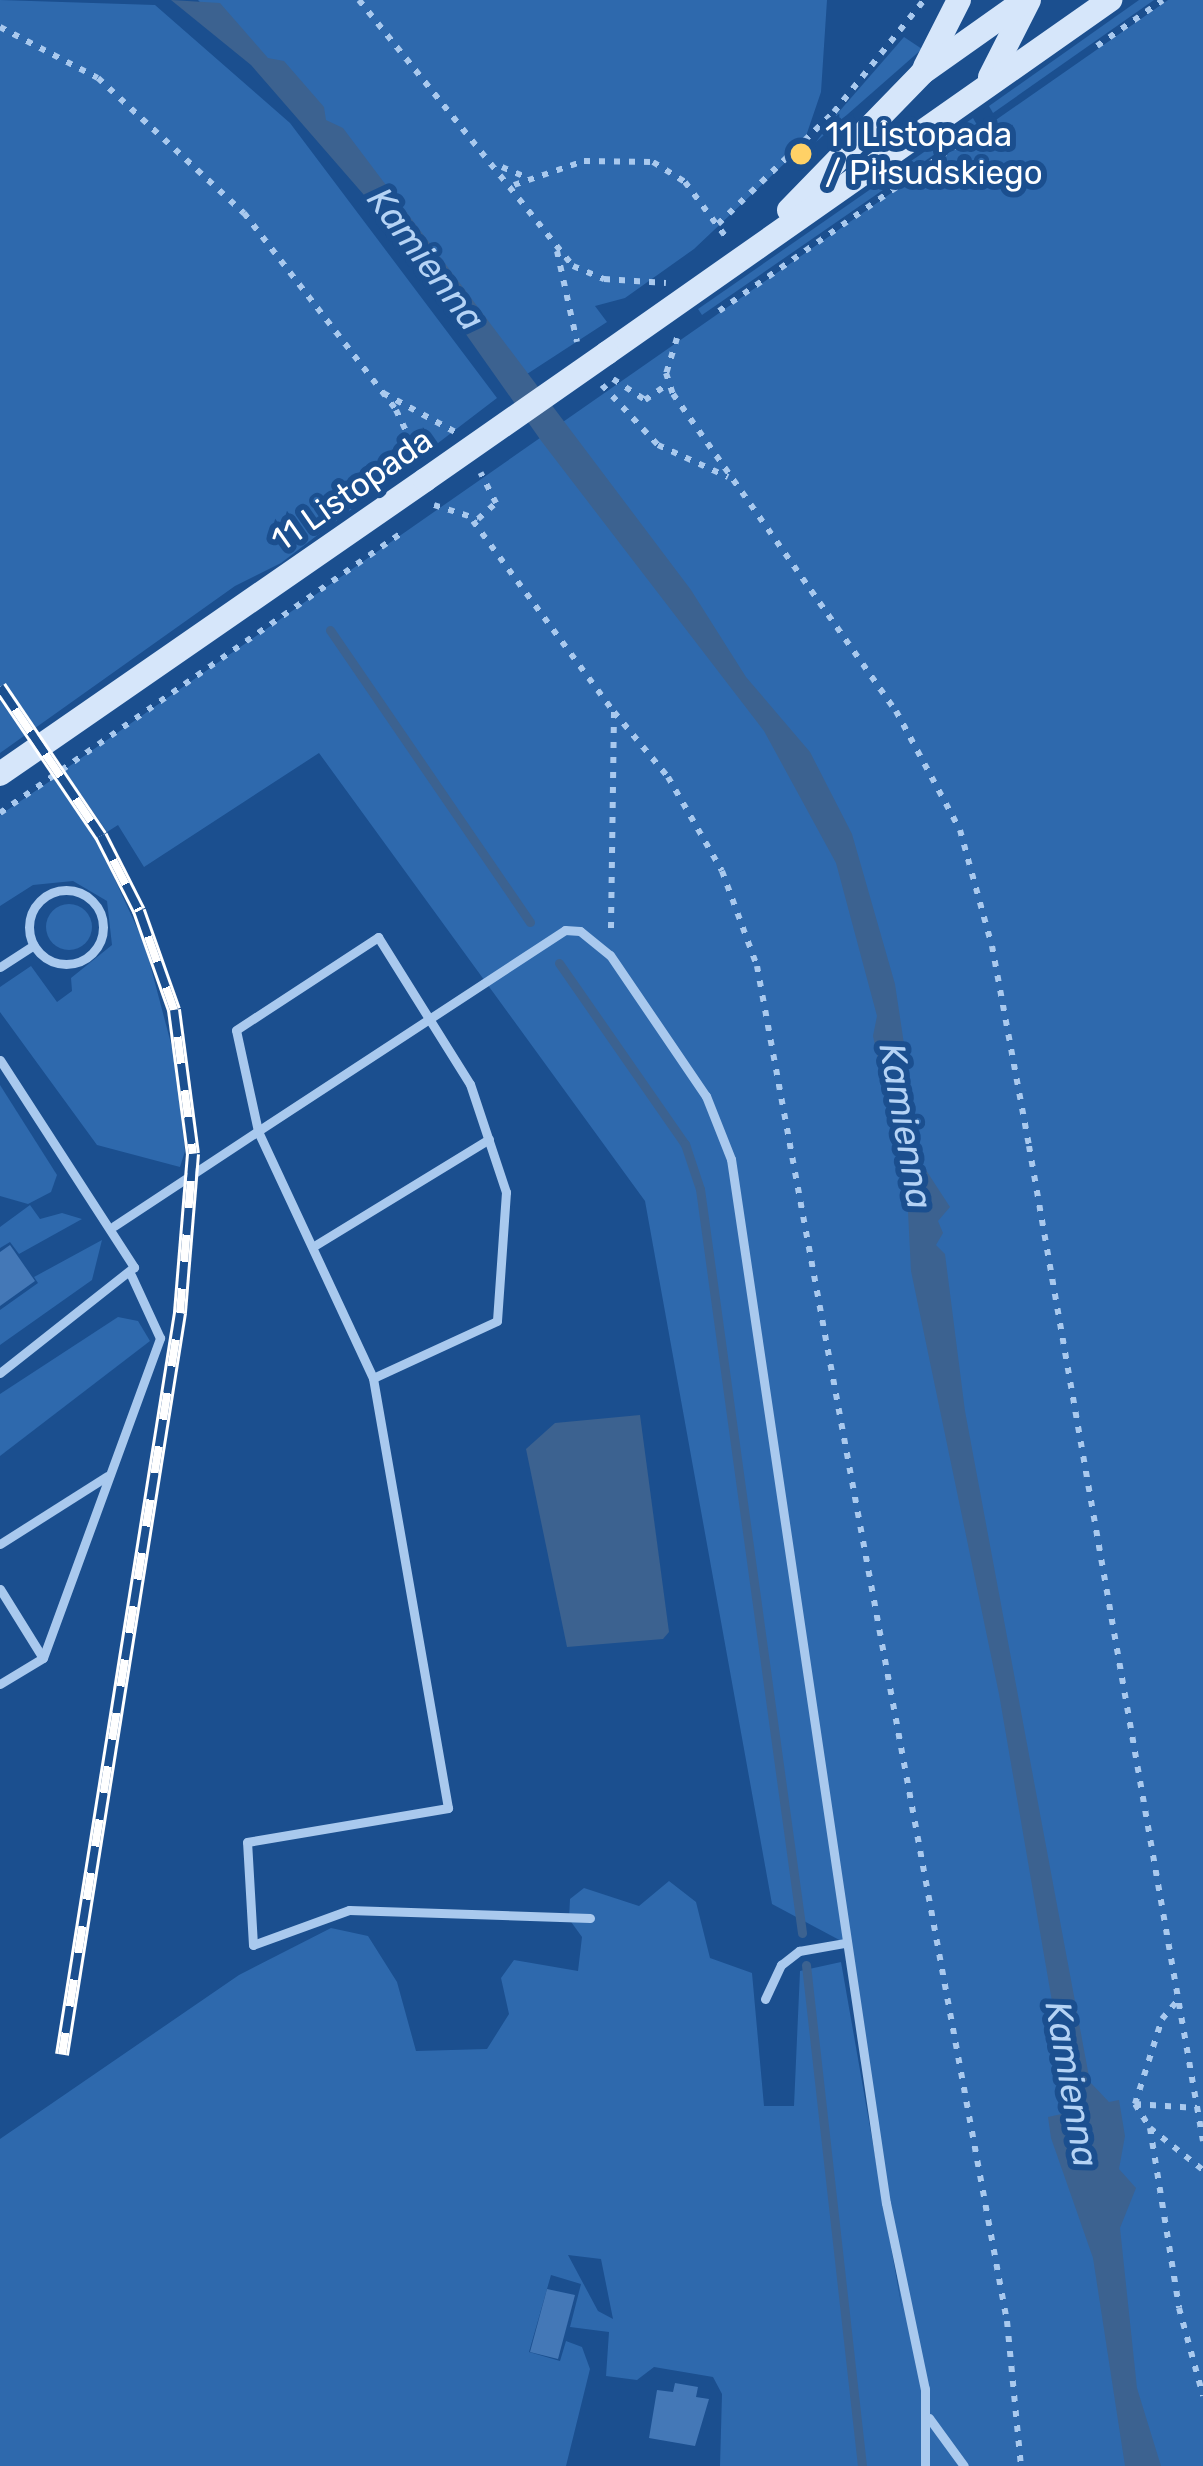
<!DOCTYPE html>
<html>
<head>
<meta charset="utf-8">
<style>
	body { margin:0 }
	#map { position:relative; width:1203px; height:2466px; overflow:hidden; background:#1b4f8f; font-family:Rubik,sans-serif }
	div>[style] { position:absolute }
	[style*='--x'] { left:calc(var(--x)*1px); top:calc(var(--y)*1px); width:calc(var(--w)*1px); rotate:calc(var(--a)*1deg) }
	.green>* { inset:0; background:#2e69ad }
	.round { border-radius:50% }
	.water>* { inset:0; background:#3c6290 }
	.stream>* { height:9px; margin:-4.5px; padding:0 4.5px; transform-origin:4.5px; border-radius:4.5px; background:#3c6290 }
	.building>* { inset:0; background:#4478b7 }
	.path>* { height:6px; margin-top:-3px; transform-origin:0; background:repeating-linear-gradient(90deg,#a9c9ee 0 6px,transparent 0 15px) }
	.lane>* { height:9px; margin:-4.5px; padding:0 4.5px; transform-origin:4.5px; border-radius:4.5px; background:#a9c9ee }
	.lane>.ring { margin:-4.5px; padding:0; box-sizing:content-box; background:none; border:9px solid #a9c9ee; border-radius:50% }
	.secondary>* { height:24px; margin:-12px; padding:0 12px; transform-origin:12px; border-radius:12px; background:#d6e6fa }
	.rail>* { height:14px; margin-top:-7px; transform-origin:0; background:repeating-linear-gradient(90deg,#1b4f8f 0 27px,#fff 0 54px); box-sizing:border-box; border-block:3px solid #fff }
	.secondary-bridge>* { height:24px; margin:-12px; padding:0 12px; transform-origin:12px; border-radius:12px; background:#d6e6fa }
	.dots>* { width:33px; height:33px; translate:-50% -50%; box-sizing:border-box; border:6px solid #1b4f8f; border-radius:50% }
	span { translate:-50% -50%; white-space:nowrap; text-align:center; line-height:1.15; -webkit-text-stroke:12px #1b4f8f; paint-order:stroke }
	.poi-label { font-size:33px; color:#fff }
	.left { translate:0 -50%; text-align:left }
	.street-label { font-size:33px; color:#fff }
	.water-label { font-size:36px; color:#b5d3f5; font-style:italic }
</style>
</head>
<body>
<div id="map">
	<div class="green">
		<div style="clip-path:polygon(0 0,155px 5px,290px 123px,497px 398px,281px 563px,235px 586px,0 753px)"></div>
		<div style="clip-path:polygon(198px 0,827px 0,821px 92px,805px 139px,787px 161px,694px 249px,625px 298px,595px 306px,607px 322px,524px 376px,476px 311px)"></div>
		<div style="clip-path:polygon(1139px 0,1154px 0,993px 113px,989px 106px)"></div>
		<div style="clip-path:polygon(evenodd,1168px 0,1203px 0,1203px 2466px,720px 2466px,722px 2394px,713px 2377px,654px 2367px,637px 2380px,606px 2376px,609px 2332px,570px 2327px,581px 2284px,551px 2275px,529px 2352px,560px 2361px,566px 2341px,582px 2347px,590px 2369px,566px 2466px,0 2466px,0 2139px,239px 1975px,331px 1928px,368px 1936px,397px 1982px,416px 2051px,487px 2049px,509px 2014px,501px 1978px,514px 1960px,578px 1971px,582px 1937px,569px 1919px,570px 1899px,584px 1888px,639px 1906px,669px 1881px,696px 1902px,710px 1958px,752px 1973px,764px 2106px,794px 2106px,800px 1971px,841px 1962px,903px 2315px,845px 1943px,772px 1904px,645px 1201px,319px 753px,144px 867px,118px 825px,107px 832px,64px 770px,1168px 0,568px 2255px,601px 2259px,613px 2319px,598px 2311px,568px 2255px)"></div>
		<div style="clip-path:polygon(904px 37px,922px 49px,816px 142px,837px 114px)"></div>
		<div style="clip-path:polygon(973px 118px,977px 125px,702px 315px,698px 309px)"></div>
		<div style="clip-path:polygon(56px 777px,94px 834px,145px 945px,174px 1055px,185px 1151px,180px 1167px,97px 1145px,0 1012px,0 987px,31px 966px,57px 1002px,72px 991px,71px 978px,112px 945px,107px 901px,73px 881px,33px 885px,0 906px,0 815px)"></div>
		<div class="round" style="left:46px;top:904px;width:46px;height:46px"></div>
		<div style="clip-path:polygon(0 1085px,57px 1175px,51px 1192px,28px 1204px,0 1196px)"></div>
		<div style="clip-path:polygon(30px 1205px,40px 1219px,62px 1213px,82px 1219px,19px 1254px,10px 1242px,0 1248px,0 1227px)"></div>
		<div style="clip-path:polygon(102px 1240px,92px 1280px,0 1345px,0 1310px,38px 1283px,34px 1277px)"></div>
		<div style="clip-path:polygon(118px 1317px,138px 1321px,150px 1341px,0 1456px,0 1394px)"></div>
	</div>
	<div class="water">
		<div style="clip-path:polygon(171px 0,220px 3px,268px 58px,284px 61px,324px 107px,326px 120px,343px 128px,691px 590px,746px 677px,810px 752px,852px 834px,895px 984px,922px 1164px,950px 1207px,938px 1221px,943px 1233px,936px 1245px,945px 1254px,965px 1411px,1090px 2082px,1109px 2102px,1119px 2100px,1125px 2136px,1119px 2169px,1136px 2188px,1120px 2228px,1137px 2388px,1161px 2466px,1125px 2466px,1093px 2258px,1051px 2138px,1048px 2117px,1066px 2113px,1064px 2071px,999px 1694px,911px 1271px,907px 1192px,873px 1036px,877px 1016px,836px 863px,764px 731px,542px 442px,384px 218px,251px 65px)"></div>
		<div style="clip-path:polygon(640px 1415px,669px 1632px,663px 1639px,567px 1647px,526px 1449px,555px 1423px)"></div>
	</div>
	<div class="stream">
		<div style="--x:330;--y:630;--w:354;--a:55.6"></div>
		<div style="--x:559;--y:963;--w:221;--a:55.2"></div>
		<div style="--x:685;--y:1144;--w:47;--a:71.6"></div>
		<div style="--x:700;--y:1189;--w:751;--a:82.19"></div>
		<div style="--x:806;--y:1965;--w:504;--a:83.62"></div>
	</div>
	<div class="building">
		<div style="clip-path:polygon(10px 1245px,35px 1281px,0 1306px,0 1252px)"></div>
		<div style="clip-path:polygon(547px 2289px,575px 2295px,558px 2359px,530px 2352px)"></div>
		<div style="clip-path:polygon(675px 2383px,698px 2387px,696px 2397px,709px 2399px,695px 2446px,649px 2438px,657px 2390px,673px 2392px)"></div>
	</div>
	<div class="path">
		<div style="--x:359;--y:0;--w:341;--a:51.2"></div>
		<div style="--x:573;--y:266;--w:34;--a:23"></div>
		<div style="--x:604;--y:279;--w:62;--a:3.7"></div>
		<div style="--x:0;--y:27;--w:110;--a:27.5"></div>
		<div style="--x:98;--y:78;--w:199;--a:42.8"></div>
		<div style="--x:244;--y:213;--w:249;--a:52.3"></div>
		<div style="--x:396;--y:410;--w:49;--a:64.5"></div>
		<div style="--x:1097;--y:46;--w:80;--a:-34.9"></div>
		<div style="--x:502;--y:167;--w:26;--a:23"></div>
		<div style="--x:514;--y:185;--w:74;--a:-18.9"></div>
		<div style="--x:584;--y:161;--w:69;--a:0.8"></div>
		<div style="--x:653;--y:162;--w:38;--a:32"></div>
		<div style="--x:685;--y:182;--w:72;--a:53.4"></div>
		<div style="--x:718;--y:224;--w:161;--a:-44"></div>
		<div style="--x:834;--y:112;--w:144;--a:-51.2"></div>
		<div style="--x:557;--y:251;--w:93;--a:77.6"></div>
		<div style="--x:719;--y:311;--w:287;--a:-34.9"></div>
		<div style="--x:677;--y:338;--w:37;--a:107"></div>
		<div style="--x:666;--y:373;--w:22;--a:72"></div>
		<div style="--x:673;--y:394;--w:388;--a:54.9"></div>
		<div style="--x:896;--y:711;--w:135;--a:61.7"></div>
		<div style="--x:960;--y:830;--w:120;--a:74.6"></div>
		<div style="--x:992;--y:946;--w:203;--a:79.5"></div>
		<div style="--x:1029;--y:1146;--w:1010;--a:80.08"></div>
		<div style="--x:613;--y:379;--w:38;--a:33"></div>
		<div style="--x:645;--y:400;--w:29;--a:-35"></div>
		<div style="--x:602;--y:385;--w:82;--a:47"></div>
		<div style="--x:658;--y:445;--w:77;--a:24.6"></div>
		<div style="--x:383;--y:393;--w:82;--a:28.4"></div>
		<div style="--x:434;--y:505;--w:46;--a:17.7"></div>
		<div style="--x:478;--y:519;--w:24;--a:-42"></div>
		<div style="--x:496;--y:503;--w:34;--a:-117"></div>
		<div style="--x:473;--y:521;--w:237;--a:53.6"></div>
		<div style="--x:614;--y:712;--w:221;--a:90.8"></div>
		<div style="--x:614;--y:712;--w:85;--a:50.3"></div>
		<div style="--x:668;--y:777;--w:108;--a:60.1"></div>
		<div style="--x:722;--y:871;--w:101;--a:69.8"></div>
		<div style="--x:757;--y:966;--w:1378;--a:79.55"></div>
		<div style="--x:1007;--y:2321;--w:146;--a:84.5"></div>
		<div style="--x:0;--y:813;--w:489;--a:-34.9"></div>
		<div style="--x:1135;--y:2104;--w:28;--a:58"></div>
		<div style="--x:1150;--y:2128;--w:182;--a:80.8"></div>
		<div style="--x:1179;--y:2308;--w:91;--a:74.7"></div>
		<div style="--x:1135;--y:2104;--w:89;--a:-72.4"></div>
		<div style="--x:1162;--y:2019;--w:25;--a:-50"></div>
		<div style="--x:1135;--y:2104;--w:62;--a:3.7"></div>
		<div style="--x:1150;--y:2128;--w:68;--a:38.4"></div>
	</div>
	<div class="lane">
		<div class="ring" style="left:29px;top:890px;width:65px;height:65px"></div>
		<div style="--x:0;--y:967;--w:40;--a:-32.9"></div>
		<div style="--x:0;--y:1060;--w:247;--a:57.1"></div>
		<div style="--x:134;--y:1267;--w:171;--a:141.7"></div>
		<div style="--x:114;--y:1226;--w:173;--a:-33.4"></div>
		<div style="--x:258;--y:1131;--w:103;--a:-102.3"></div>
		<div style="--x:236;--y:1030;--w:170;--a:-33.2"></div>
		<div style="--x:378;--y:937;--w:173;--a:58"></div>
		<div style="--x:470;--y:1084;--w:114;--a:71.6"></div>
		<div style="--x:506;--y:1192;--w:129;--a:94"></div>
		<div style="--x:497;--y:1321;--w:136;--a:155.3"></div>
		<div style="--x:314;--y:1246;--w:205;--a:-31.4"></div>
		<div style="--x:0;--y:1544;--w:127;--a:-32.4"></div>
		<div style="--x:0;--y:1589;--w:81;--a:58.1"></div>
		<div style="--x:0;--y:1684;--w:50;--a:-31.2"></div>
		<div style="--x:43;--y:1658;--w:341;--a:-69.9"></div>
		<div style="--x:160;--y:1338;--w:69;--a:-114.7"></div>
		<div style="--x:590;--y:1918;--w:241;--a:-178.1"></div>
		<div style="--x:349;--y:1910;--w:102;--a:160"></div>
		<div style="--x:253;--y:1945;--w:103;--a:-93.3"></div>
		<div style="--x:247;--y:1842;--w:204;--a:-9.6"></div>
		<div style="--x:448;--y:1808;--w:436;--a:-99.9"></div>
		<div style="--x:373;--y:1378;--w:272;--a:-115"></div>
		<div style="--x:258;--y:1131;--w:367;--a:-33.2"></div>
		<div style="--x:565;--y:930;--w:15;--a:4"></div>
		<div style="--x:580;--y:931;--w:38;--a:39"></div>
		<div style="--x:610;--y:955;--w:171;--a:55.8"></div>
		<div style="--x:706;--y:1096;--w:68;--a:68.4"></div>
		<div style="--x:731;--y:1159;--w:1055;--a:81.56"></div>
		<div style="--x:886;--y:2203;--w:190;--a:78.2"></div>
		<div style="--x:925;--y:2389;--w:77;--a:90"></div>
		<div style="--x:765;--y:1999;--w:38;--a:-65"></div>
		<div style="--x:781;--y:1965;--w:23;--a:-38"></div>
		<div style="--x:799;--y:1951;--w:47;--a:-9.9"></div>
		<div style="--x:929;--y:2418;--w:59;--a:53.9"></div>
	</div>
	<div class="secondary">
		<div style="--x:925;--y:67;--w:75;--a:-63.1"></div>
		<div style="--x:990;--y:77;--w:86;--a:-63.1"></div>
		<div style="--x:789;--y:210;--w:191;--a:-45.8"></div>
		<div style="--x:922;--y:73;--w:126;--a:-35.3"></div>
		<div style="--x:607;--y:353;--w:615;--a:-35.06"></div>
		<div style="--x:0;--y:774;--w:517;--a:-34.67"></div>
	</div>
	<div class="rail">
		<div style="--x:0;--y:687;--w:180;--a:55.9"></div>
		<div style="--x:101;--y:836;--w:84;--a:63.1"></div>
		<div style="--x:139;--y:911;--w:105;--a:70.5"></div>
		<div style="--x:174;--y:1010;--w:145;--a:82.5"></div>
		<div style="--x:193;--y:1154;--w:160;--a:94.7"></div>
		<div style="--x:180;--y:1313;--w:751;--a:99.04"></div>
	</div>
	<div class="secondary-bridge">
		<div style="--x:425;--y:480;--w:222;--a:-34.9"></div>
	</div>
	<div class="dots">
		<div style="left:801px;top:154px;background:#ffd166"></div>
	</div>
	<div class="poi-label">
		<span class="left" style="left:825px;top:154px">11 Listopada<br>/ Piłsudskiego</span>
	</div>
	<div class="street-label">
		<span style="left:352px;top:490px;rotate:-35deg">11 Listopada</span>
	</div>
	<div class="water-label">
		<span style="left:426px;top:259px;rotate:53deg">Kamienna</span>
		<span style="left:906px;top:1126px;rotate:80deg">Kamienna</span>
		<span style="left:1072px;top:2084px;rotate:80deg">Kamienna</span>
	</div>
</div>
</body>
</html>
